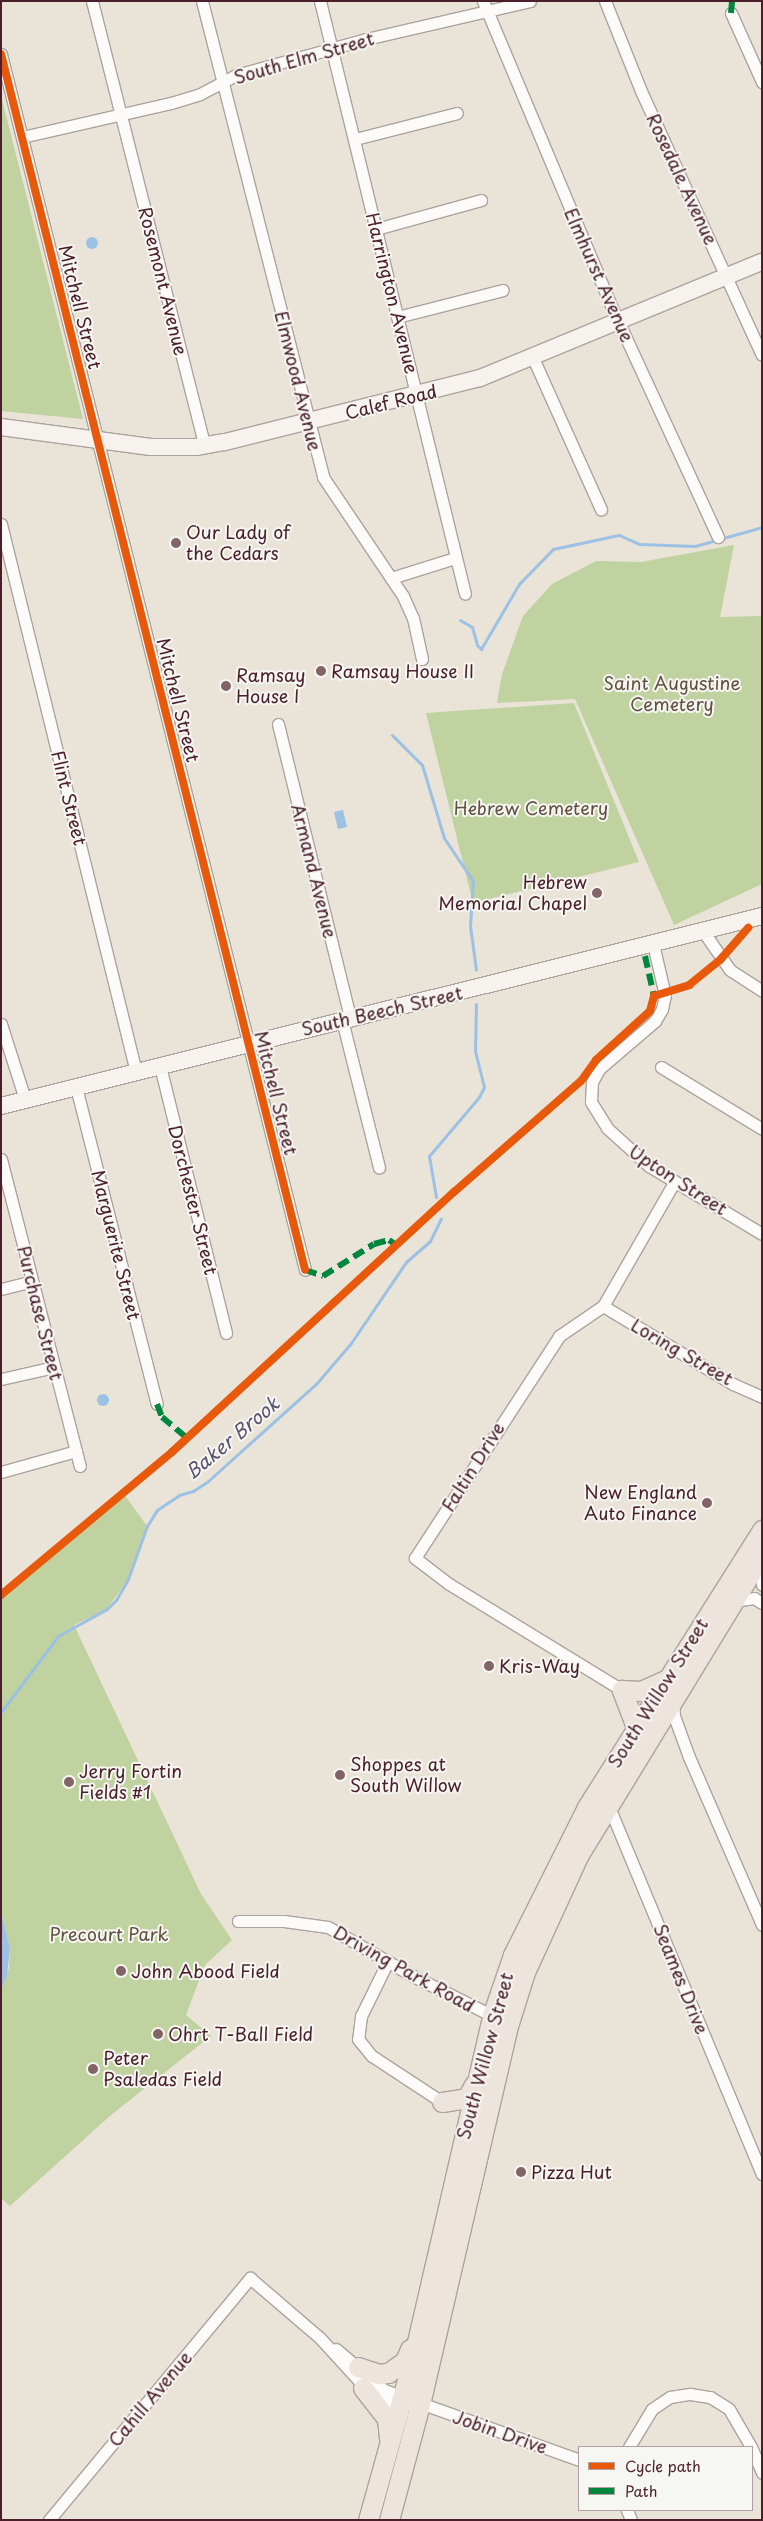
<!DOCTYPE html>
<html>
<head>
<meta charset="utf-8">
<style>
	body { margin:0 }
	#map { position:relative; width:763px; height:2521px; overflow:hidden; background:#eae3d7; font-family:"Playpen Sans",sans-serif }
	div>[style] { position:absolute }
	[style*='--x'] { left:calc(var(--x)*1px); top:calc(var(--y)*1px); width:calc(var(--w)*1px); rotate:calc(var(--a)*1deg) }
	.green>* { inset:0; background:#bfd29f }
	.water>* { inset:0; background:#9cc1e4 }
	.round { border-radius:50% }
	.stream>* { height:3px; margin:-1.5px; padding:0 1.5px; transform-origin:1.5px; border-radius:1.5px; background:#9cc1e4 }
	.roads { filter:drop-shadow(1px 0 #aca39e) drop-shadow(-1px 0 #aca39e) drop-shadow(0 1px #aca39e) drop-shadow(0 -1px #aca39e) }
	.street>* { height:11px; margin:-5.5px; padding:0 5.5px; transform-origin:5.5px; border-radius:5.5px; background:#fcfbf9 }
	.secondary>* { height:16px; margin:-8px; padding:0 8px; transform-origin:8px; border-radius:8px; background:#f6f2ee }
	.primary>* { height:19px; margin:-9.5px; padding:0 9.5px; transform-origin:9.5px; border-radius:9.5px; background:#ede5dd }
	.quiet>* { height:6px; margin-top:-3px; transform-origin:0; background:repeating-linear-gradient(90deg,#00873e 0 12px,transparent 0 18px) }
	.cycleway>* { height:8px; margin:-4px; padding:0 4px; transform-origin:4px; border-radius:4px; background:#e8590c }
	.dots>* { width:14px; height:14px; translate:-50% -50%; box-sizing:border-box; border:2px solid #f6f6f2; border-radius:50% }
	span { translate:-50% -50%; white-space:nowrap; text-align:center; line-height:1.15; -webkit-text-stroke:4px #f6f6f2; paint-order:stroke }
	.street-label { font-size:18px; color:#4a1f2b }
	.poi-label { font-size:18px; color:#4a1f2b }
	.left { translate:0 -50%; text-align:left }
	.right { translate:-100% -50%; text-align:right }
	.park-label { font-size:18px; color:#625140 }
	.water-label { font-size:19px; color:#5b536e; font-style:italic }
	.frame { position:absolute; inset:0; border:2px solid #4a1f2b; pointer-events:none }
	.legend { position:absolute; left:578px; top:2446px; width:175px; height:65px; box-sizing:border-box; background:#f6f6f2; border:1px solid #b1a0a2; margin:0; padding:6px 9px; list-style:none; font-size:15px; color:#4a1f2b }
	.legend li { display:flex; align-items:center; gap:10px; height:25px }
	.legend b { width:25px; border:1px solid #b1a0a2 }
</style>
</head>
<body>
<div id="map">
	<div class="green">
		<div style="clip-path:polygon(1px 95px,11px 135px,83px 419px,1px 411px)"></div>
		<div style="clip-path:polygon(734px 545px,720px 617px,762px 616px,762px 884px,674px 925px,575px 699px,497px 703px,502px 674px,523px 616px,552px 584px,596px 561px,641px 562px)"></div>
		<div style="clip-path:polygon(574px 703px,639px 862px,473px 903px,426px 713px)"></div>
		<div style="clip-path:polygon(123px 1493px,147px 1526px,128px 1579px,107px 1609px,74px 1625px,201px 1894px,232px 1940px,205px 1965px,186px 2015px,211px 2036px,111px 2115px,10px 2206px,1px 2198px,1px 1989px,9px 1968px,10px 1948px,1px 1912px,1px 1595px)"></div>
	</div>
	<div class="water">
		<div class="round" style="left:86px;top:237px;width:12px;height:12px"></div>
		<div style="clip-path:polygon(343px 810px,347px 827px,338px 829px,334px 812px)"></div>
		<div class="round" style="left:97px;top:1394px;width:12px;height:12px"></div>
		<div style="clip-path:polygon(1px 1912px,10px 1948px,7px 1976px,1px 1989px)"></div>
	</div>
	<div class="stream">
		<div style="--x:460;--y:620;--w:14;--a:30"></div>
		<div style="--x:472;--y:627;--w:19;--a:74"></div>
		<div style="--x:477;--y:645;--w:6;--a:45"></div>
		<div style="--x:481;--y:649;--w:75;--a:-59.7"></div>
		<div style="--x:519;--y:584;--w:49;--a:-45.8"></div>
		<div style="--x:553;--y:549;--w:67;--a:-12"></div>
		<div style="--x:619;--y:535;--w:22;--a:24"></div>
		<div style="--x:639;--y:544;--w:56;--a:2"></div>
		<div style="--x:695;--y:546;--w:70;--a:-15.8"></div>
		<div style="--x:392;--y:735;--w:42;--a:45"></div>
		<div style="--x:422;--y:765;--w:76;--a:73.2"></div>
		<div style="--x:444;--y:838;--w:52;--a:56"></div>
		<div style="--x:473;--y:881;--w:45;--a:93.8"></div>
		<div style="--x:470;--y:926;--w:44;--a:82.2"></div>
		<div style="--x:436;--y:1197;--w:42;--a:-99.7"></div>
		<div style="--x:429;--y:1156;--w:77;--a:-49.7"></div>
		<div style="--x:479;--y:1097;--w:11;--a:-63"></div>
		<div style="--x:484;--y:1087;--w:37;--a:-104"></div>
		<div style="--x:475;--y:1051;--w:47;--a:-88.8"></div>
		<div style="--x:1;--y:1712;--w:95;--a:-53.1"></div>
		<div style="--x:58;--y:1636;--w:56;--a:-28.9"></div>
		<div style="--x:107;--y:1609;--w:13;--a:-45"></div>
		<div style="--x:116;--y:1600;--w:24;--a:-60"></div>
		<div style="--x:128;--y:1579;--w:56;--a:-70.3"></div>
		<div style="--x:147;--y:1526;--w:19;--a:-58"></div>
		<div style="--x:157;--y:1510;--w:27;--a:-34"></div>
		<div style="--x:179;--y:1495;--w:15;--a:-16"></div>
		<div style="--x:193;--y:1491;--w:17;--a:-33"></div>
		<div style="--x:207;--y:1482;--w:147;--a:-42"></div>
		<div style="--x:316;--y:1384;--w:54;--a:-49.5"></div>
		<div style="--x:351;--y:1343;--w:98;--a:-55.8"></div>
		<div style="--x:406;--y:1262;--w:32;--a:-41"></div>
		<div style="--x:430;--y:1241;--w:25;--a:-64"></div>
	</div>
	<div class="roads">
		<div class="street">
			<div style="--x:92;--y:1;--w:459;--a:75.8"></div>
			<div style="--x:202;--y:1;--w:491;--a:75.7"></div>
			<div style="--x:323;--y:477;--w:143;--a:56.1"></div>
			<div style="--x:403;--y:596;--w:24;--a:66"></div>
			<div style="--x:413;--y:618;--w:42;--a:77.6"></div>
			<div style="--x:320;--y:1;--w:610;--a:76.26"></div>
			<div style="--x:483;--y:1;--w:337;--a:67.2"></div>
			<div style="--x:614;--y:312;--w:248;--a:65.2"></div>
			<div style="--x:605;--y:1;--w:97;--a:68.2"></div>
			<div style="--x:641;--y:91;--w:290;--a:65.4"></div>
			<div style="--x:731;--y:13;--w:76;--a:65.8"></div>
			<div style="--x:1;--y:54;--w:1253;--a:75.96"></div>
			<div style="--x:22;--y:137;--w:153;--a:-12.9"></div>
			<div style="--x:171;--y:103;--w:30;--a:-17"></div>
			<div style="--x:200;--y:94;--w:41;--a:-27.8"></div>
			<div style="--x:236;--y:75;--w:135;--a:-15.5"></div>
			<div style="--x:366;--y:39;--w:168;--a:-13"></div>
			<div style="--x:355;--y:139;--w:105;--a:-14.3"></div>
			<div style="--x:376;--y:229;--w:109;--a:-15.4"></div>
			<div style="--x:397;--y:317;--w:109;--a:-14.3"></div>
			<div style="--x:533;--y:358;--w:166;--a:65.8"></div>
			<div style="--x:1;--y:524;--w:564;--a:76.16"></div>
			<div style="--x:391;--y:578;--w:67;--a:-17.4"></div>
			<div style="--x:278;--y:724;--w:303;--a:76.2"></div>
			<div style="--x:703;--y:931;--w:47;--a:55.3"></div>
			<div style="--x:730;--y:970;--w:38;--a:33"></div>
			<div style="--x:653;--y:944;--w:52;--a:76.8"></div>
			<div style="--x:665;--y:995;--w:14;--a:102"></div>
			<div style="--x:662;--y:1009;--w:14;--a:120"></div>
			<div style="--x:655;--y:1021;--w:74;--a:139.4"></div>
			<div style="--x:599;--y:1069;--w:15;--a:118"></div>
			<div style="--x:592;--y:1082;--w:20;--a:93"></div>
			<div style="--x:591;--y:1102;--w:31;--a:58"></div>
			<div style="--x:607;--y:1128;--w:57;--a:42.1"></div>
			<div style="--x:649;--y:1166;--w:132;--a:31"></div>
			<div style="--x:342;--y:1020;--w:152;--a:75.9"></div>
			<div style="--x:1;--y:1024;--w:79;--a:72.3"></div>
			<div style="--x:160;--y:1066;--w:275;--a:76.1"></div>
			<div style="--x:661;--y:1067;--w:119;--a:31.5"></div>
			<div style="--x:76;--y:1087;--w:327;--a:75.7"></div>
			<div style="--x:1;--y:1159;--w:317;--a:75.6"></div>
			<div style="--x:1;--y:1289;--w:32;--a:-14"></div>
			<div style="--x:603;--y:1306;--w:152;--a:31"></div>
			<div style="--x:733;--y:1384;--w:32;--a:24"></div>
			<div style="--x:1;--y:1379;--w:54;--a:-12.8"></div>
			<div style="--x:1;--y:1472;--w:78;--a:-15.6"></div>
			<div style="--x:760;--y:1560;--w:25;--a:85"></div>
			<div style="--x:733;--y:1601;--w:21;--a:-8"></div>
			<div style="--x:754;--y:1598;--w:9;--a:32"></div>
			<div style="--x:622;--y:1690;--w:203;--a:-148.5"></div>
			<div style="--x:449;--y:1584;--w:43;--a:-142.6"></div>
			<div style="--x:415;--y:1558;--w:265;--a:-57"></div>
			<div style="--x:559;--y:1336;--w:53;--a:-34.3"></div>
			<div style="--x:603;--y:1306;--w:144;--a:-60.1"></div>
			<div style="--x:673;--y:1702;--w:14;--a:86"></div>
			<div style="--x:674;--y:1716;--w:44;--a:69.9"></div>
			<div style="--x:689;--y:1757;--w:183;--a:66.5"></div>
			<div style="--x:607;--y:1802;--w:403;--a:67.4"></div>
			<div style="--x:238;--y:1921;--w:46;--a:0"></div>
			<div style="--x:284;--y:1921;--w:44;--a:7.8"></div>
			<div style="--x:328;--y:1927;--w:96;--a:30"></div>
			<div style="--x:411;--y:1975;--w:96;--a:26.6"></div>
			<div style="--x:388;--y:1961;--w:61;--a:116.1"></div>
			<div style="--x:361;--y:2016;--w:23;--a:97"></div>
			<div style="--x:358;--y:2039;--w:22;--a:51"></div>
			<div style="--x:372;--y:2056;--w:84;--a:33.3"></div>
			<div style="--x:336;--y:2349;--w:63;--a:40.5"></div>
			<div style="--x:384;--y:2390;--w:207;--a:19.7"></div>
			<div style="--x:629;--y:2447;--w:44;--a:-58.8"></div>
			<div style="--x:652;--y:2409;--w:22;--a:-34"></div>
			<div style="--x:670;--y:2397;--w:20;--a:-9"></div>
			<div style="--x:690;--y:2394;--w:20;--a:9"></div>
			<div style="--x:710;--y:2397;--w:22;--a:32"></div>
			<div style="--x:729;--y:2409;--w:44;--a:59.9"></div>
			<div style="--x:752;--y:2449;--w:26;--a:67"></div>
			<div style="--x:627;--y:2510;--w:11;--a:68"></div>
			<div style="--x:49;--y:2520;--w:315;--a:-50.3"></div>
			<div style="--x:250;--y:2278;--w:92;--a:40.6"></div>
			<div style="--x:320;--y:2338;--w:79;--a:47.6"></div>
			<div style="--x:373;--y:2396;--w:10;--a:29"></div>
			<div style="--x:382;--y:2401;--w:38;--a:5"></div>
		</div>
		<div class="secondary">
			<div style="--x:1;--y:427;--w:151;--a:7.6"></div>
			<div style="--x:151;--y:447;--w:45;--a:0"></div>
			<div style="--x:196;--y:447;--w:29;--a:-10"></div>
			<div style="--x:225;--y:442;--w:263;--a:-14.1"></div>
			<div style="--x:480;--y:378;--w:305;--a:-22.4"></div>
			<div style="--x:1;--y:1106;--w:784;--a:-14.02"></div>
		</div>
		<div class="primary">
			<div style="--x:636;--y:1727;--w:40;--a:-111"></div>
			<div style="--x:622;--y:1690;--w:19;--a:3"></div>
			<div style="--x:641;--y:1691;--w:27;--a:-24"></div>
			<div style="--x:442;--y:2102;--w:25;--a:-9"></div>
			<div style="--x:467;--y:2098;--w:15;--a:-62"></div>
			<div style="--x:358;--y:2367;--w:21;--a:19"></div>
			<div style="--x:378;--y:2374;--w:10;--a:-6"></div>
			<div style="--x:388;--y:2373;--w:21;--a:-35"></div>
			<div style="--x:405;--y:2361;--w:13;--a:-67"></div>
			<div style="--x:363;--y:2388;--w:39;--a:52"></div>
			<div style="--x:387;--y:2419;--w:19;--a:84"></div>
			<div style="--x:368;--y:2520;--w:171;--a:-74.4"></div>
			<div style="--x:414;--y:2355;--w:348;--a:-77"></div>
			<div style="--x:492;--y:2016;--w:65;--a:-71"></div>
			<div style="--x:513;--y:1955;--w:165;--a:-63.4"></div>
			<div style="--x:587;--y:1807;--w:328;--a:-57.7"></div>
			<div style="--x:389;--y:2520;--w:120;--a:-75"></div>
			<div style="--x:420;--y:2404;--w:391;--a:-76.9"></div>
			<div style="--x:509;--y:2023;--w:53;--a:-72.6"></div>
			<div style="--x:525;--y:1972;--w:128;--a:-65.4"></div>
			<div style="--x:578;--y:1856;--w:353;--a:-58.6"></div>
		</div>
	</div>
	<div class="quiet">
		<div style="--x:731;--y:13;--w:12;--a:-85"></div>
		<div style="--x:645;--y:956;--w:41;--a:77.3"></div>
		<div style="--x:305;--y:1270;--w:19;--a:18"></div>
		<div style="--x:323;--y:1276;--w:60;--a:-32.1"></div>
		<div style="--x:374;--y:1244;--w:16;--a:-15"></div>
		<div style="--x:389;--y:1240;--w:11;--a:34"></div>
		<div style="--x:157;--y:1404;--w:14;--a:69"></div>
		<div style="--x:162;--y:1417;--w:33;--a:40"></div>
	</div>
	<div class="cycleway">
		<div style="--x:1;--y:54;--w:1253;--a:75.96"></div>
		<div style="--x:1;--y:1595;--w:223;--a:-39.9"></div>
		<div style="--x:172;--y:1452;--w:384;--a:-42.7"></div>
		<div style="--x:454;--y:1192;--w:169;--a:-41.2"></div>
		<div style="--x:581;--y:1081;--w:26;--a:-54"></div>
		<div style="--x:596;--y:1060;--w:73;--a:-42.2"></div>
		<div style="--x:650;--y:1011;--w:16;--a:-75"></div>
		<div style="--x:654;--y:996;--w:37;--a:-17"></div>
		<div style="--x:689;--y:985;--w:40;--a:-39"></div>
		<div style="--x:720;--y:960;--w:43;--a:-48.8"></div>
	</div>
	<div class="dots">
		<div style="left:176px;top:543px;background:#826467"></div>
		<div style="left:321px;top:671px;background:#826467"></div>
		<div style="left:226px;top:686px;background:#826467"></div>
		<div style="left:597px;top:893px;background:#826467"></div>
		<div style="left:707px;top:1503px;background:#826467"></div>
		<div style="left:489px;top:1666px;background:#826467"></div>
		<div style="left:340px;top:1775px;background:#826467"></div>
		<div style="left:69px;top:1782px;background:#826467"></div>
		<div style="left:121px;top:1971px;background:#826467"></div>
		<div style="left:158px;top:2034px;background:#826467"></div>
		<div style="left:93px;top:2069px;background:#826467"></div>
		<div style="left:521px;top:2172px;background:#826467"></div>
	</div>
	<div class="street-label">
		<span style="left:304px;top:58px;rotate:-16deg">South Elm Street</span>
		<span style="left:682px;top:179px;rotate:65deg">Rosedale Avenue</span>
		<span style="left:599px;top:275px;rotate:66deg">Elmhurst Avenue</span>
		<span style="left:163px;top:281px;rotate:76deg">Rosemont Avenue</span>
		<span style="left:392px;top:293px;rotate:76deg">Harrington Avenue</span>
		<span style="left:80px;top:307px;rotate:76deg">Mitchell Street</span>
		<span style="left:298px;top:381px;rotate:76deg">Elmwood Avenue</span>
		<span style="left:391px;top:402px;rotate:-14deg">Calef Road</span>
		<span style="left:178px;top:700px;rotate:76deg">Mitchell Street</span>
		<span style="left:69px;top:798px;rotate:76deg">Flint Street</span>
		<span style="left:314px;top:871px;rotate:76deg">Armand Avenue</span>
		<span style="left:382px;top:1011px;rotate:-13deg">South Beech Street</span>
		<span style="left:276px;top:1093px;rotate:76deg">Mitchell Street</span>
		<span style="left:678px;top:1180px;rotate:33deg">Upton Street</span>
		<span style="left:193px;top:1200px;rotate:76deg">Dorchester Street</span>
		<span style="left:116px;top:1245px;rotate:76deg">Marguerite Street</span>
		<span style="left:40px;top:1313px;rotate:76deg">Purchase Street</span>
		<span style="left:682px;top:1352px;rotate:30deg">Loring Street</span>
		<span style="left:473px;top:1467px;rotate:-58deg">Faltin Drive</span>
		<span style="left:658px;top:1693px;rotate:-58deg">South Willow Street</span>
		<span style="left:404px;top:1969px;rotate:29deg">Driving Park Road</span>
		<span style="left:681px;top:1979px;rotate:68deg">Seames Drive</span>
		<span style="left:485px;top:2056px;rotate:-75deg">South Willow Street</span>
		<span style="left:150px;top:2399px;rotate:-50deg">Cahill Avenue</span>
		<span style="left:500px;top:2432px;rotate:19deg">Jobin Drive</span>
	</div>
	<div class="poi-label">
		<span class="left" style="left:186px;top:543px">Our Lady of<br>the Cedars</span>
		<span class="left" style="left:331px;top:671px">Ramsay House II</span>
		<span class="left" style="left:236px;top:686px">Ramsay<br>House I</span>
		<span class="right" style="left:587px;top:893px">Hebrew<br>Memorial Chapel</span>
		<span class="right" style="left:697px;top:1503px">New England<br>Auto Finance</span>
		<span class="left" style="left:499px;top:1666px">Kris-Way</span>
		<span class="left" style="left:350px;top:1775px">Shoppes at<br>South Willow</span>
		<span class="left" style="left:79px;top:1782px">Jerry Fortin<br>Fields #1</span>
		<span class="left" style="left:131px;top:1971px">John Abood Field</span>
		<span class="left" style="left:168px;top:2034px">Ohrt T-Ball Field</span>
		<span class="left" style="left:103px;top:2069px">Peter<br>Psaledas Field</span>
		<span class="left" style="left:531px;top:2172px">Pizza Hut</span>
	</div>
	<div class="park-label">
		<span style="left:672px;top:694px">Saint Augustine<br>Cemetery</span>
		<span style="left:531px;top:808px">Hebrew Cemetery</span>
		<span style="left:109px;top:1934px">Precourt Park</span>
	</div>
	<div class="water-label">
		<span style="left:232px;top:1438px;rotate:-40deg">Baker Brook</span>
	</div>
	<div class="frame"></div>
	<ul class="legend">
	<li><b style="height:6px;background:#e8590c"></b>Cycle path</li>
	<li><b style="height:6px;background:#00873e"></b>Path</li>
	</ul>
</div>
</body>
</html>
